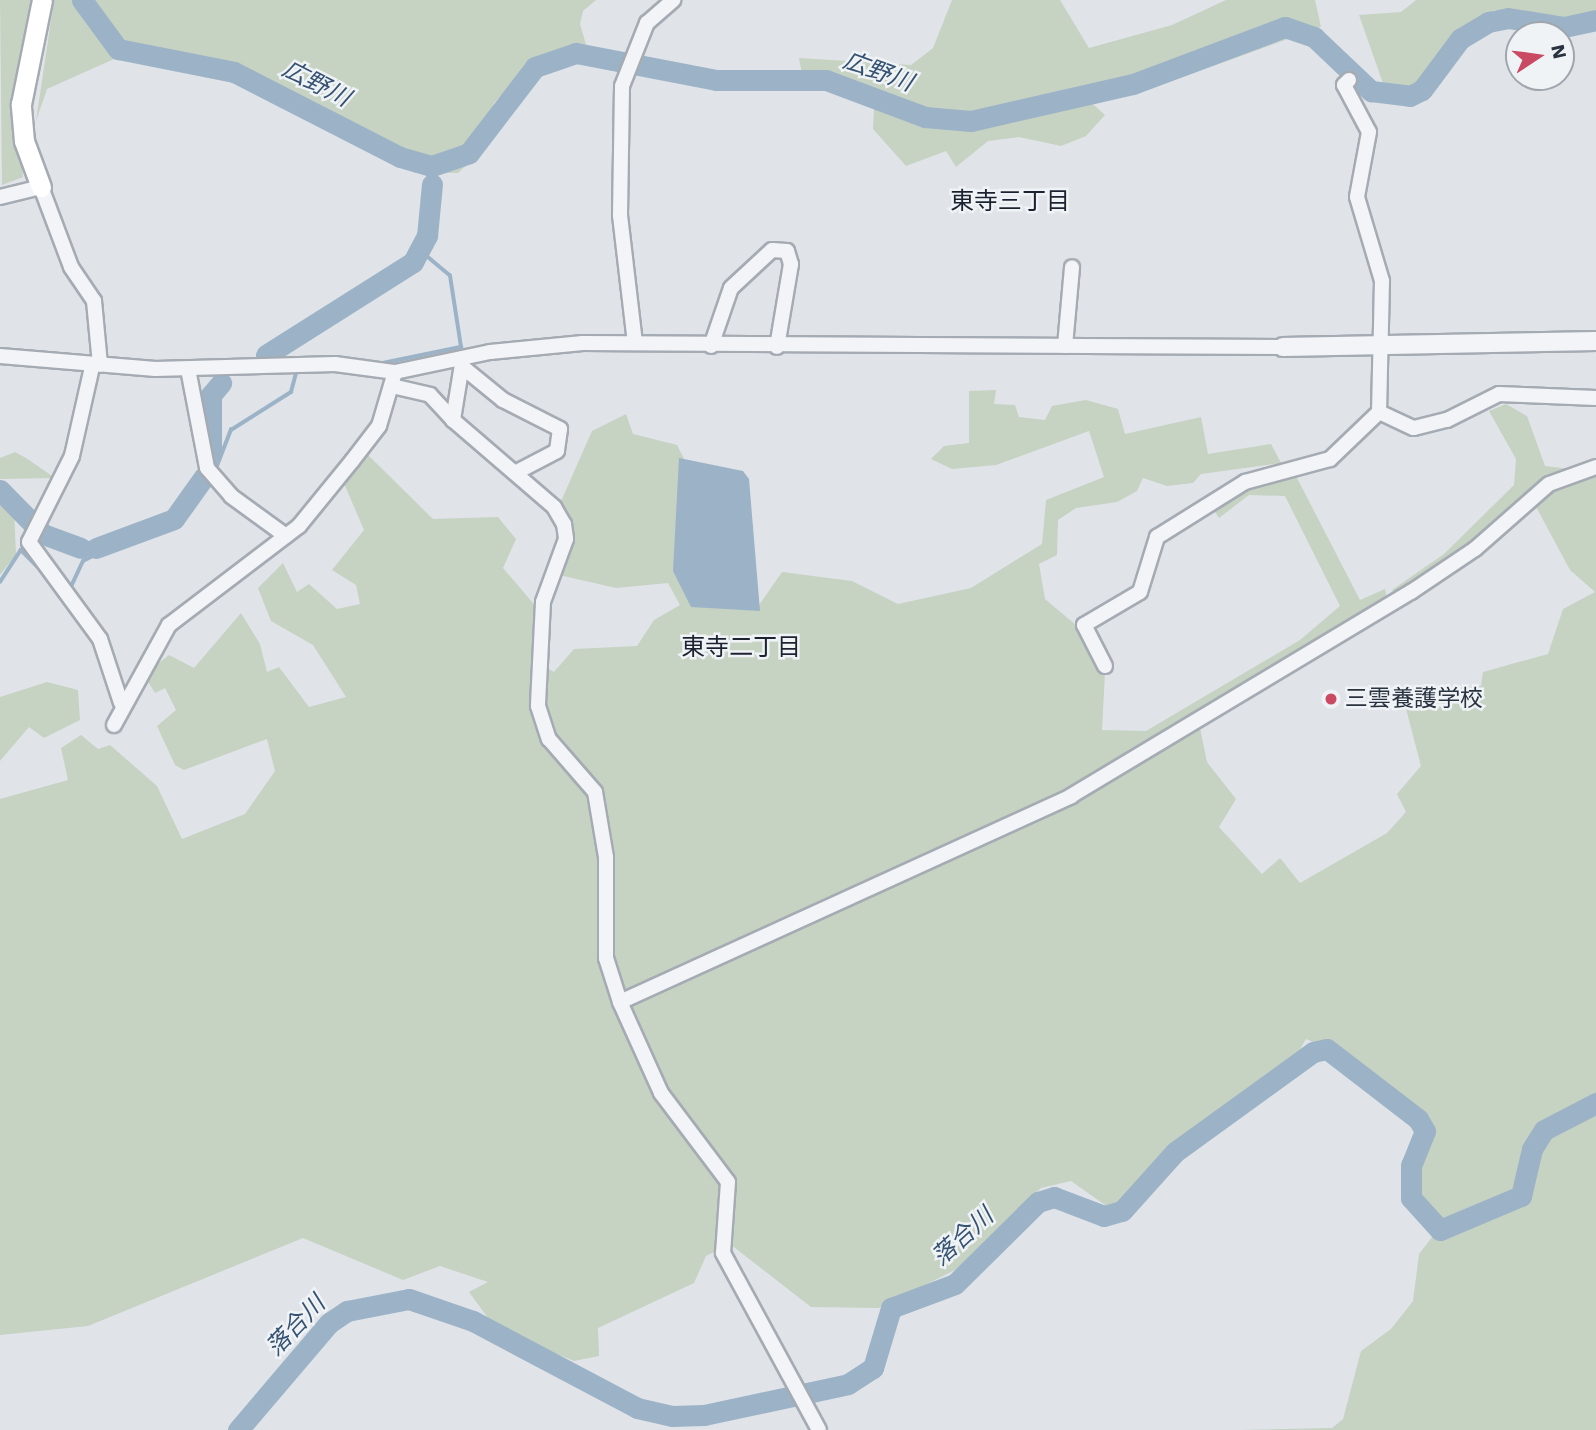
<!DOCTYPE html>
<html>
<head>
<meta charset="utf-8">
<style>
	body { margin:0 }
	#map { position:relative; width:1596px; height:1430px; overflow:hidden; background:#e0e4e9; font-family:"Work Sans","Noto Sans JP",sans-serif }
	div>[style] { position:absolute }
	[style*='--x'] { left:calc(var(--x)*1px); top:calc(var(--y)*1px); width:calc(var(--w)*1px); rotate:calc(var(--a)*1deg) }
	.green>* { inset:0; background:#c6d2c2 }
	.water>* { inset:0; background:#9cb3c7 }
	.stream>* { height:3.5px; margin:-1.75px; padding:0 1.75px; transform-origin:1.75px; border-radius:1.75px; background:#9cb3c7 }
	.river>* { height:21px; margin:-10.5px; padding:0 10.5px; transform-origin:10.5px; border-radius:10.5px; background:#9cb3c7 }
	.roads { filter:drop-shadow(2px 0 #a5abb3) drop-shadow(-2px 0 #a5abb3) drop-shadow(0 2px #a5abb3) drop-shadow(0 -2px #a5abb3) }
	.minor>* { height:14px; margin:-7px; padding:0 7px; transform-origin:7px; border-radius:7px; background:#f3f4f7 }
	.tertiary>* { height:18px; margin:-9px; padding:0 9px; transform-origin:9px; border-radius:9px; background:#f3f4f7 }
	.secondary>* { height:19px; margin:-9.5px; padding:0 9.5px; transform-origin:9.5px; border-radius:9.5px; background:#fff }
	.dots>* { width:19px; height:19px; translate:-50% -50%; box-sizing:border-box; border:4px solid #f0f3f6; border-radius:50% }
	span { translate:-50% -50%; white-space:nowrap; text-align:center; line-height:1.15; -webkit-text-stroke:5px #f0f3f6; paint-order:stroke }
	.poi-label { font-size:23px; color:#29323f }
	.left { translate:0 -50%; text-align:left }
	.water-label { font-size:24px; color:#355272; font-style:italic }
	.neighbourhood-label { font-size:24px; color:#1c2330 }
	.north { position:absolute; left:1505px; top:21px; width:70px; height:70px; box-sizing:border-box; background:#f0f3f6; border:2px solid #a0a6ad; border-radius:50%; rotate:77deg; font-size:19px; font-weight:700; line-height:28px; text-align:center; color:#29323f }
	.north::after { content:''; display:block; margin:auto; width:24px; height:32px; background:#c94a62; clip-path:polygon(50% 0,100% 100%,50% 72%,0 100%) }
</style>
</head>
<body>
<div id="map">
	<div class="green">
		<div style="clip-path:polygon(0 0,33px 0,13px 92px,23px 177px,2px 185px)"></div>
		<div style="clip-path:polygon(54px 0,596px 0,583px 11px,580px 24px,587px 48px,558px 52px,525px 70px,494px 103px,480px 152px,458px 173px,415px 173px,242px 81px,114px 59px,47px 89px,36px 121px)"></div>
		<div style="clip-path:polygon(952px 0,1060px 0,1089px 48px,1172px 25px,1226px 0,1315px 0,1321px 27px,1155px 87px,1087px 99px,1105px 115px,1086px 136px,1061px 146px,1019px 137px,988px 141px,956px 167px,946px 151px,906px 166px,873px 129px,874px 108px,834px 87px,804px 85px,799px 58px,911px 65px,933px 48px)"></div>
		<div style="clip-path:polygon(1416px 0,1596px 0,1596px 15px,1572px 19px,1494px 10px,1462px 30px,1411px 88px,1385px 89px,1359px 15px,1401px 12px)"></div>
		<div style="clip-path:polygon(996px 390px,994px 404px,1015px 405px,1019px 417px,1045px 420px,1052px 406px,1086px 400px,1118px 409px,1125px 434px,1201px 417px,1208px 454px,1271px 444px,1281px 463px,1201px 474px,1193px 483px,1167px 486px,1143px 478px,1137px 491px,1117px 502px,1076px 508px,1058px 520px,1057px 555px,1039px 564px,1045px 599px,1077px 626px,1105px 673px,1102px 730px,1146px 731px,1300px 640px,1340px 606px,1285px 496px,1249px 495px,1219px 518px,1211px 505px,1243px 478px,1297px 478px,1360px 600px,1385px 589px,1387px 600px,1198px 719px,1207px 762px,1236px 799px,1219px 827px,1262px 874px,1280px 858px,1300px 883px,1387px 833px,1406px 812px,1397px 794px,1421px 766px,1405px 705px,1425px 691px,1481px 686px,1483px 672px,1548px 654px,1563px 609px,1595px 592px,1570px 570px,1534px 503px,1459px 557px,1396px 594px,1392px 590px,1444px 554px,1514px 485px,1516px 459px,1489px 411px,1506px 404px,1527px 416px,1545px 466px,1596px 472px,1596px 1430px,1240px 1430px,1332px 1428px,1343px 1419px,1361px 1351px,1391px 1329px,1413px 1301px,1419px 1254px,1433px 1236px,1409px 1204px,1407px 1170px,1428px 1127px,1350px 1058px,1306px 1039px,1284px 1078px,1215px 1128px,1128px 1212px,1105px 1205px,1071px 1181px,1041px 1188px,961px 1267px,879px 1308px,811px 1307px,730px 1244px,706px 1256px,694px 1283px,598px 1328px,599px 1356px,574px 1361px,496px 1329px,469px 1292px,488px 1282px,440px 1266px,403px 1280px,303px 1238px,88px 1326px,0 1335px,0 799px,68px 780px,61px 748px,81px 735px,98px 749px,110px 745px,157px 786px,182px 839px,245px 814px,275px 771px,267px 739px,184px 770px,175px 765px,157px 726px,176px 710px,165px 688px,155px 693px,144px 675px,169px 655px,194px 668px,241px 613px,260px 644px,267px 672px,279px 667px,309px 707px,346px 697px,313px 645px,271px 621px,258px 588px,283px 563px,297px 592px,309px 584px,337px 609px,360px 604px,356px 585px,332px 570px,364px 530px,343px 481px,367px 454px,433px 519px,498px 517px,516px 539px,503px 568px,538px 609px,540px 664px,554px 672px,574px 649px,637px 646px,654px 620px,680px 605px,668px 583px,616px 588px,559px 575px,571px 526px,558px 508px,592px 431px,626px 414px,633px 434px,677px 445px,759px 605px,782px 572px,852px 581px,898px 604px,971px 588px,1042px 544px,1046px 500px,1104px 477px,1089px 431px,996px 465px,952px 469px,931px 459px,944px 446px,969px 443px,969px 391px)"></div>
		<div style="clip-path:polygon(15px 452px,26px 458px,55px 478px,0 479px,0 458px)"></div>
		<div style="clip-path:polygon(0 495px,14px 508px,16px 555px,0 575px)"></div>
		<div style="clip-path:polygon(47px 682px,78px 690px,80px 720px,44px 738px,29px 727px,0 761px,0 697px)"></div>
	</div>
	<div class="water">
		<div style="clip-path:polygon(679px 458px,743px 471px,749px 479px,760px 611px,691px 607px,673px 571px)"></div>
	</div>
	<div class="stream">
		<div style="--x:432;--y:166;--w:6;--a:90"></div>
		<div style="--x:378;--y:364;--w:85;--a:-11.6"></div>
		<div style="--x:461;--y:347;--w:72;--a:-98.8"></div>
		<div style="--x:450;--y:276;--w:38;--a:-140"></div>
		<div style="--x:217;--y:466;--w:39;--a:-69"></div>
		<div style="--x:231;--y:430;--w:71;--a:-32.3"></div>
		<div style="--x:291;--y:392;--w:24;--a:-75"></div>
		<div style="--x:0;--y:582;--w:38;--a:-57"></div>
		<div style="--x:21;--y:550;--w:28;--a:45"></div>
		<div style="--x:69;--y:591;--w:33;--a:-65"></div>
		<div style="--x:83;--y:561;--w:42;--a:-27.2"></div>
	</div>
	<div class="river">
		<div style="--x:82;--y:0;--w:61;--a:53.7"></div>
		<div style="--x:118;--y:49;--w:118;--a:11.2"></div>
		<div style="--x:234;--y:72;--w:186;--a:27.1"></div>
		<div style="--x:400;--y:157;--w:33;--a:16"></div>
		<div style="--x:432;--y:166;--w:39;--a:-19"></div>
		<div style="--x:469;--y:153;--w:108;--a:-52.5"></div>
		<div style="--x:535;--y:67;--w:43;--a:-18.9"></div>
		<div style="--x:576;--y:53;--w:143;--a:10.9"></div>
		<div style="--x:716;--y:80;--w:110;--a:0"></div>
		<div style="--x:826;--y:80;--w:106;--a:20.5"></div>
		<div style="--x:925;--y:117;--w:46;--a:5"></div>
		<div style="--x:971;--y:121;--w:166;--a:-12.9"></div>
		<div style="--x:1133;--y:84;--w:162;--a:-20.6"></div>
		<div style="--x:1285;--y:27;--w:31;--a:19"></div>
		<div style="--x:1314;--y:37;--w:79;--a:43.5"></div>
		<div style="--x:1371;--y:91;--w:39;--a:7"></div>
		<div style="--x:1410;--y:96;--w:13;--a:-27"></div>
		<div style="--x:1422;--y:90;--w:64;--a:-53.3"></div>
		<div style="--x:1460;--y:39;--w:33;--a:-31"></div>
		<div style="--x:1488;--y:22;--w:20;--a:-11"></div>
		<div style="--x:1508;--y:18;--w:57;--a:9.1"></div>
		<div style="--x:1564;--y:27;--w:33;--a:-12"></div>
		<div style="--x:266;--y:355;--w:174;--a:-32.3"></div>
		<div style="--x:413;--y:262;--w:30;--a:-62"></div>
		<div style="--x:427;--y:236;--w:52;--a:-84.5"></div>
		<div style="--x:211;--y:455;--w:60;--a:-90"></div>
		<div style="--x:211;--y:395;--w:16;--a:-50"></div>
		<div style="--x:0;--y:490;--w:62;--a:45.7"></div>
		<div style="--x:43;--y:534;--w:40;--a:20.2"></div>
		<div style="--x:96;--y:548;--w:83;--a:-20.4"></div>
		<div style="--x:174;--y:519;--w:52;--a:-54.5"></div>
		<div style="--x:238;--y:1430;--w:140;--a:-49.6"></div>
		<div style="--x:329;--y:1323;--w:22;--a:-34"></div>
		<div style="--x:347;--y:1311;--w:63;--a:-11"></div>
		<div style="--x:409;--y:1299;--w:68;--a:19"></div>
		<div style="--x:473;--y:1321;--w:186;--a:27.9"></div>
		<div style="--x:637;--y:1408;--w:36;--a:13"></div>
		<div style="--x:672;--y:1416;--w:32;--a:-2"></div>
		<div style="--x:704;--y:1415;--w:147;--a:-12.1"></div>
		<div style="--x:848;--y:1384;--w:30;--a:-33"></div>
		<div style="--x:873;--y:1368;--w:63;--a:-73.3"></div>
		<div style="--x:891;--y:1308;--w:68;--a:-20.6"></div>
		<div style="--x:955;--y:1284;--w:117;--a:-44.7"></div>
		<div style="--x:1038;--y:1202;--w:17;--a:-17"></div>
		<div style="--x:1054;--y:1197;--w:53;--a:20.8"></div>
		<div style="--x:1104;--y:1216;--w:19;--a:-16"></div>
		<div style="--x:1122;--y:1211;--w:79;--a:-48.1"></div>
		<div style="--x:1175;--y:1152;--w:170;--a:-35.9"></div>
		<div style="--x:1313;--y:1052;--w:14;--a:-12"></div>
		<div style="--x:1327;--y:1049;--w:115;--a:37.6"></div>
		<div style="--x:1418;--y:1119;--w:14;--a:60"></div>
		<div style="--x:1425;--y:1131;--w:37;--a:112"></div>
		<div style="--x:1411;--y:1165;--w:33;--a:90"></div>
		<div style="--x:1411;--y:1198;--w:43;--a:47.8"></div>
		<div style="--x:1440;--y:1230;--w:88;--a:-22.8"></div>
		<div style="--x:1521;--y:1196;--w:48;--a:-76.8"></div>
		<div style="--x:1532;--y:1149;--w:22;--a:-58"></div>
		<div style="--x:1544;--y:1130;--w:59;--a:-27.4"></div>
	</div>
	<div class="roads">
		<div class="minor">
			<div style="--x:1349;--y:80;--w:7;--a:135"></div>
			<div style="--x:1344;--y:85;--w:53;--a:62"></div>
			<div style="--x:1369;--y:132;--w:66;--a:100.5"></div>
			<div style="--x:1357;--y:197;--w:88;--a:73.4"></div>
			<div style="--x:1382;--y:281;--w:131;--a:91.3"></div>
			<div style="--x:0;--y:197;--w:42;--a:-13.7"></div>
			<div style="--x:41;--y:187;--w:85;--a:69.4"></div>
			<div style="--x:71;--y:267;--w:41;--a:55.9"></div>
			<div style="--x:94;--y:301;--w:64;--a:84.6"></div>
			<div style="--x:635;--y:343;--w:129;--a:-96.7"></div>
			<div style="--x:620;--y:215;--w:129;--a:-89.1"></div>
			<div style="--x:622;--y:86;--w:68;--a:-68.4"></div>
			<div style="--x:647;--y:23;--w:35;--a:-41"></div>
			<div style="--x:711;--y:346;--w:61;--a:-71"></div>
			<div style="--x:731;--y:288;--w:56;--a:-42.8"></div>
			<div style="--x:772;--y:250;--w:15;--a:4"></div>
			<div style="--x:787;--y:251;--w:14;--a:73"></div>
			<div style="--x:791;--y:264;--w:84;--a:99.6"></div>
			<div style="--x:1065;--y:346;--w:79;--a:-84.9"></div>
			<div style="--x:0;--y:356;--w:156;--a:4.8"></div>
			<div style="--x:155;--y:369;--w:180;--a:-1.6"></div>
			<div style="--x:335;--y:364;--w:61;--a:7.6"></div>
			<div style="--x:395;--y:372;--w:97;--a:-11.9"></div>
			<div style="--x:490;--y:352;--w:93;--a:-5.5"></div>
			<div style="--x:583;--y:343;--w:700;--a:0.33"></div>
			<div style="--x:463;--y:358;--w:63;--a:99.2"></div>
			<div style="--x:453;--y:420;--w:133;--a:40.7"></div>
			<div style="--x:554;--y:507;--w:20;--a:60"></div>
			<div style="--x:564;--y:524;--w:15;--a:82"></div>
			<div style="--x:566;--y:539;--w:67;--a:110.1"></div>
			<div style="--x:543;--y:602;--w:104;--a:92.8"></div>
			<div style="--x:538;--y:706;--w:35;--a:72"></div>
			<div style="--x:549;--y:739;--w:70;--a:49"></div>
			<div style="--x:595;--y:792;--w:66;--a:80.4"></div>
			<div style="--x:606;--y:857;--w:101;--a:90"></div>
			<div style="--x:606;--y:958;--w:46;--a:72.3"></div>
			<div style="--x:620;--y:1002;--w:100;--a:65.7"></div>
			<div style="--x:661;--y:1093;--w:111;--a:53"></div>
			<div style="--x:728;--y:1182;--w:71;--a:94"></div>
			<div style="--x:723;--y:1253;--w:201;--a:61.5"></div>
			<div style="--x:92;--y:367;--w:91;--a:102.7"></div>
			<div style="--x:72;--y:456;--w:96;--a:116.6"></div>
			<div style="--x:29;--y:542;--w:120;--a:53.8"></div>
			<div style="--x:100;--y:639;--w:67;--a:71.8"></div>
			<div style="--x:188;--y:369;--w:101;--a:79.1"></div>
			<div style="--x:207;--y:468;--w:37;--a:49"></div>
			<div style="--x:231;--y:496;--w:68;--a:36"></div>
			<div style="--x:465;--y:369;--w:49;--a:39.2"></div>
			<div style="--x:503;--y:400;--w:64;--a:27"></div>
			<div style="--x:560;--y:429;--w:22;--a:98"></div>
			<div style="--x:557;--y:451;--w:47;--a:152.4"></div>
			<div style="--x:392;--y:386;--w:39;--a:13"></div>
			<div style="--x:430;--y:395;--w:34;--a:47"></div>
			<div style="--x:1379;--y:412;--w:38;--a:25"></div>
			<div style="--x:1414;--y:428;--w:34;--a:-14"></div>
			<div style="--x:1447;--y:420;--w:58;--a:-26.6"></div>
			<div style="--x:1499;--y:394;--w:97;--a:2.4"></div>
			<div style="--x:1105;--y:666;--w:46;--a:-117.1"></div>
			<div style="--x:1084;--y:625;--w:65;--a:-30.5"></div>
			<div style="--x:1140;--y:592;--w:58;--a:-72.8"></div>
			<div style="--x:1157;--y:537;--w:104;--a:-32"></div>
			<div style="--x:1245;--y:482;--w:88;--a:-15.1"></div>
			<div style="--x:1330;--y:459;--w:68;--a:-43.8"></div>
			<div style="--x:114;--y:725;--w:114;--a:-61.2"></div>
			<div style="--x:169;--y:625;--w:163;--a:-37.3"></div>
			<div style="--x:299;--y:526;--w:84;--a:-50.8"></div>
			<div style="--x:352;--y:461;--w:44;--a:-52.4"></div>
			<div style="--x:379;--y:426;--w:56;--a:-73.5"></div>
			<div style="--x:620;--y:1002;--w:496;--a:-24.5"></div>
			<div style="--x:1071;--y:796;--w:397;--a:-31"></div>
			<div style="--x:1411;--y:592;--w:77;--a:-33.9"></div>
			<div style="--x:1475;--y:549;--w:98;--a:-41.3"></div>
			<div style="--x:1549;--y:484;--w:50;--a:-19.9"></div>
		</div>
		<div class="tertiary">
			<div style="--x:1283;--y:347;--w:313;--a:-1.1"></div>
		</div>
		<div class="secondary">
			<div style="--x:41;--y:187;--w:49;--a:-110.3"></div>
			<div style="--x:24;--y:141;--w:37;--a:-95"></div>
			<div style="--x:21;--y:104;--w:106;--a:-78.6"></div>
		</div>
	</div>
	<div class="dots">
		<div style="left:1331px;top:699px;background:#c94a62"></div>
	</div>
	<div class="poi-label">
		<span class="left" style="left:1345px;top:699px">三雲養護学校</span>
	</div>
	<div class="water-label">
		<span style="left:878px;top:72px;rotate:20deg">広野川</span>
		<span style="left:316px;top:84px;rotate:27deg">広野川</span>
		<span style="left:963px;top:1237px;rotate:-42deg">落合川</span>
		<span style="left:296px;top:1326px;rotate:-46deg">落合川</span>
	</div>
	<div class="neighbourhood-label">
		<span style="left:1010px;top:202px">東寺三丁目</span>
		<span style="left:741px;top:648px">東寺二丁目</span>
	</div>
	<div class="north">N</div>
</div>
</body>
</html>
